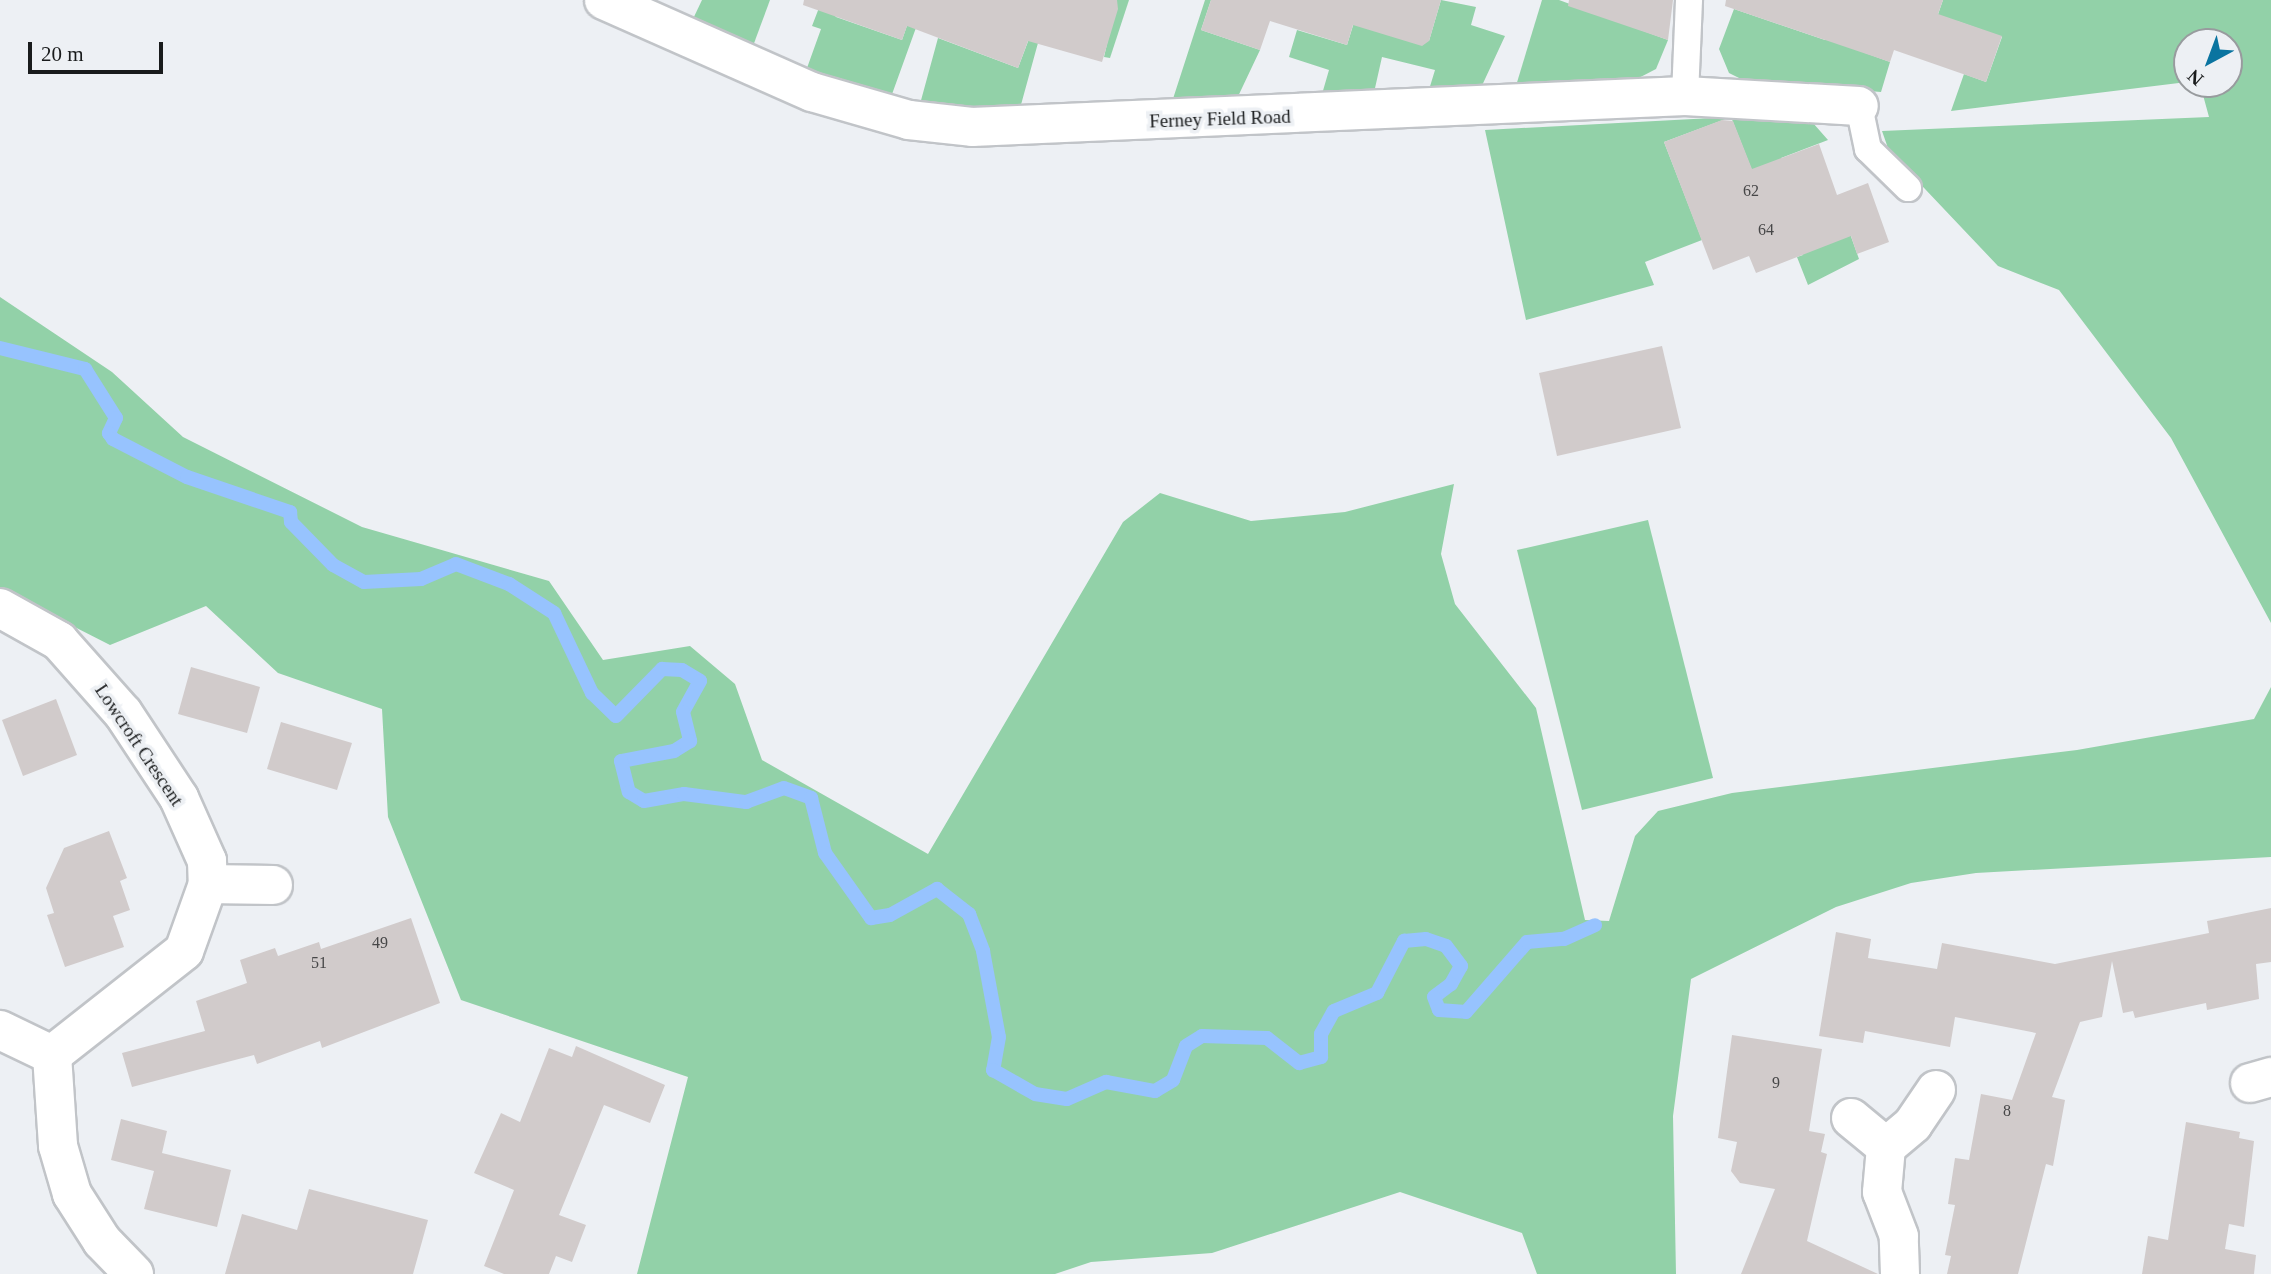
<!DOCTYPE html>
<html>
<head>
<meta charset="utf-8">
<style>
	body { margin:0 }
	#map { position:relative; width:2271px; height:1274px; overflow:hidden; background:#edf0f4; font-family:"Times New Roman",serif }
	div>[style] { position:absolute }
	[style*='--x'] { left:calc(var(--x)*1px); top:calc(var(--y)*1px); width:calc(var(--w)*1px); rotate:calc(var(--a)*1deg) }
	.green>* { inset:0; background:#92d1a8 }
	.stream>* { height:14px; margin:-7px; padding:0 7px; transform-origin:7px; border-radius:7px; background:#97c3fe }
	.building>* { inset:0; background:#d1cbcb }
	.roads { filter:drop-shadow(2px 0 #c1c4c8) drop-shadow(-2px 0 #c1c4c8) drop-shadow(0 2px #c1c4c8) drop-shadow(0 -2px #c1c4c8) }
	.service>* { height:26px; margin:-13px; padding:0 13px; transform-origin:13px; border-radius:13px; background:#fff }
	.minor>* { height:38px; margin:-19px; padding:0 19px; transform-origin:19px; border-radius:19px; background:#fff }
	span { translate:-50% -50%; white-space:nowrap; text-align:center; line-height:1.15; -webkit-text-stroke:7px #edf0f4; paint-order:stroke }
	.number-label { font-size:16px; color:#474748 }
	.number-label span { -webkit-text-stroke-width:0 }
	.street-label { font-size:19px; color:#191b1c }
	.north { position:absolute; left:2173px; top:28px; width:70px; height:70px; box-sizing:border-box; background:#edf0f4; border:2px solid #989b9e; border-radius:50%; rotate:221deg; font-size:19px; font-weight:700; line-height:28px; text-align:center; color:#191b1c }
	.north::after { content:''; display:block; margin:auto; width:24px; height:32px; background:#0a74a0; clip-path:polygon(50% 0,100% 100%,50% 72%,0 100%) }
	.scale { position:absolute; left:28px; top:42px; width:135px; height:32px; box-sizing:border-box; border:4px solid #191b1c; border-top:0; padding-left:9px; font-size:21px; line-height:24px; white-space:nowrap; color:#191b1c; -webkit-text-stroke:5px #edf0f4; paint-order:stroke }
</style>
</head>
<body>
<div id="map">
	<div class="green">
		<div style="clip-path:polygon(702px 0,770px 0,753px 46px,692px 21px)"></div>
		<div style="clip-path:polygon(822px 0,836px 17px,902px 40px,916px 0,926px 0,891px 97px,807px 68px,821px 29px,812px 26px)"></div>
		<div style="clip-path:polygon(1117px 0,1129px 0,1110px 58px,1104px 57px)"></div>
		<div style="clip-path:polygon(1205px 0,1211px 0,1201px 30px,1260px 50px,1233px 107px,1170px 108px)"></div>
		<div style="clip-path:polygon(1361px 0,1429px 41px,1441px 0,1476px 7px,1471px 25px,1505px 36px,1479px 92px,1428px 93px,1435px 70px,1382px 57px,1373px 97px,1320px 101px,1329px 70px,1289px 57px,1297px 30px,1347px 45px)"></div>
		<div style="clip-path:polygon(1542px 0,1559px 0,1668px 40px,1656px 69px,1629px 83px,1515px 89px)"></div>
		<div style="clip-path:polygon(1839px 0,1849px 47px,1890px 62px,1881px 92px,1745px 81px,1729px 73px,1719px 49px,1734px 9px,1825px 40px)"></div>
		<div style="clip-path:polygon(1943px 0,2271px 0,2271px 623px,2171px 438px,2059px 290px,1998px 266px,1889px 151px,1882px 131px,2209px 117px,2200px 84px,2229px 84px,2229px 42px,2187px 42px,2187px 82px,1951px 111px,1964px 74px,1986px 82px,2002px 37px,1957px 21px,1933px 29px)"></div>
		<div style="clip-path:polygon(1038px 15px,1041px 32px,1019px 112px,920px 104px,938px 38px,1018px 68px)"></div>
		<div style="clip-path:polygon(1731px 117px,1664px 142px,1702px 240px,1645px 262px,1654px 285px,1526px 320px,1485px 130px,1731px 117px,1813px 123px,1828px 140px,1781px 158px,1843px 214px,1859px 259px,1808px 285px,1797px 257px,1803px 255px,1769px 214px)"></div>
		<div style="clip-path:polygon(0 297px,112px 372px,183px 437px,362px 527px,549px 581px,603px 660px,690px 646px,735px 684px,762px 760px,928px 854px,1123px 522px,1160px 493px,1251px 521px,1345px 512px,1454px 484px,1441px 554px,1455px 604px,1536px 708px,1585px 920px,1609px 921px,1635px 836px,1658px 811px,1732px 793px,2077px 750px,2254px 719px,2271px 687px,2271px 857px,1976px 873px,1911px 883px,1836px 907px,1691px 979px,1673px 1116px,1676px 1274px,1537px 1274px,1522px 1233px,1400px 1192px,1212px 1253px,1091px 1262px,1055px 1274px,637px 1274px,688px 1077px,461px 1000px,388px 817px,382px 709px,278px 673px,206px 606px,110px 645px,0 589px)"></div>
		<div style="clip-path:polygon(1648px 520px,1713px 778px,1582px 810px,1517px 550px)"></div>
	</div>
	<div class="stream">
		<div style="--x:0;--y:348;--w:88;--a:13.9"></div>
		<div style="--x:85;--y:369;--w:58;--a:57.7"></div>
		<div style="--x:116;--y:418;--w:17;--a:115"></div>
		<div style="--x:109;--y:433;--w:7;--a:56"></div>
		<div style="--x:113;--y:439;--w:83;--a:27.2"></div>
		<div style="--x:187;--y:477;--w:109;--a:18.8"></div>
		<div style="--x:290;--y:512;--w:10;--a:84"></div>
		<div style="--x:291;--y:522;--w:60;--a:45.7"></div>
		<div style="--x:333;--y:565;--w:35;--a:29"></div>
		<div style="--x:364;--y:582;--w:57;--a:-3"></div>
		<div style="--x:421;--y:579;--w:38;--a:-23"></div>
		<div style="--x:456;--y:564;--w:57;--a:20.7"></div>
		<div style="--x:509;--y:584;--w:54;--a:32.8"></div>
		<div style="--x:554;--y:613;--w:89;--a:64.6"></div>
		<div style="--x:592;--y:693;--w:33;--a:44"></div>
		<div style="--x:616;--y:716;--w:66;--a:-45.6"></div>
		<div style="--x:662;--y:669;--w:20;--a:3"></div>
		<div style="--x:682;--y:670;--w:21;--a:31"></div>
		<div style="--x:700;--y:681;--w:35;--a:119"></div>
		<div style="--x:683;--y:712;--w:30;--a:76"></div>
		<div style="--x:690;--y:741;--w:19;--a:148"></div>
		<div style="--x:674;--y:751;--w:54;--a:169.3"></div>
		<div style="--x:621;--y:761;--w:32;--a:76"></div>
		<div style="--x:629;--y:792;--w:17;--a:31"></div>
		<div style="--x:644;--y:801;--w:41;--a:-9.9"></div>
		<div style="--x:684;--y:794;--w:63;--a:7.4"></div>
		<div style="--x:746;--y:802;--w:40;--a:-20.2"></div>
		<div style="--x:784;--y:788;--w:29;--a:20"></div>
		<div style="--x:811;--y:798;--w:57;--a:75.7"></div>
		<div style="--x:825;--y:853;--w:80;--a:54.7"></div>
		<div style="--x:871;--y:918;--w:19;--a:-9"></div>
		<div style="--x:890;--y:915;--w:54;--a:-29"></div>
		<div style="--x:937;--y:889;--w:41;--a:38"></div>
		<div style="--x:969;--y:914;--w:40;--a:69"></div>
		<div style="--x:983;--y:951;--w:87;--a:79.5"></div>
		<div style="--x:999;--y:1037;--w:34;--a:100"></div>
		<div style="--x:993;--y:1070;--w:48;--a:29.7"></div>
		<div style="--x:1035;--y:1094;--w:32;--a:9"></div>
		<div style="--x:1067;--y:1099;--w:43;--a:-23.6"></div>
		<div style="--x:1106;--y:1082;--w:50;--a:10.4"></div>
		<div style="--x:1155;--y:1091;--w:21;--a:-31"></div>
		<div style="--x:1173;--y:1080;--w:36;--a:-69"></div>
		<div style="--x:1186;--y:1046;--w:19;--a:-32"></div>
		<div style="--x:1202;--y:1036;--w:65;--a:1.8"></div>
		<div style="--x:1267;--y:1038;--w:41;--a:38"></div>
		<div style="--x:1299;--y:1063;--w:23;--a:-15"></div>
		<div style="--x:1321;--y:1057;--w:23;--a:-90"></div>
		<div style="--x:1321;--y:1034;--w:26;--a:-61"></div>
		<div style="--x:1334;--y:1011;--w:47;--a:-22.7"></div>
		<div style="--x:1377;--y:993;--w:59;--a:-62.6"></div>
		<div style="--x:1404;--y:941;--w:22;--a:-5"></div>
		<div style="--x:1426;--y:939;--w:21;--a:19"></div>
		<div style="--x:1446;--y:946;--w:25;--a:53"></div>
		<div style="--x:1461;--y:966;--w:21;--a:119"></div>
		<div style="--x:1451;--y:984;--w:21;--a:143"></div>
		<div style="--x:1434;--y:997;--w:14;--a:69"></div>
		<div style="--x:1439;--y:1010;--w:27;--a:4"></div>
		<div style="--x:1466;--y:1012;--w:93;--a:-48.9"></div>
		<div style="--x:1527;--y:942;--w:37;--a:-5"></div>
		<div style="--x:1564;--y:939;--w:34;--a:-24"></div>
	</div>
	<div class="building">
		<div style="clip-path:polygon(804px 0,1117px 0,1118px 9px,1102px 62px,1028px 41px,1018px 68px,907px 26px,902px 40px,803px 5px)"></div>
		<div style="clip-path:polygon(1211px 0,1441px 0,1429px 41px,1422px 46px,1353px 25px,1347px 45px,1270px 21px,1260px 50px,1201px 30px)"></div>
		<div style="clip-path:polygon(1569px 0,1673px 0,1668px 40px,1568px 6px)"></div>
		<div style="clip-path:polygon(1726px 0,1943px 0,1938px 14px,2002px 36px,1986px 82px,1894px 50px,1890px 62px,1725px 6px)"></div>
		<div style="clip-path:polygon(1722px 120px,1733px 121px,1752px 169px,1819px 144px,1837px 195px,1868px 183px,1889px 242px,1857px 254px,1851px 236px,1756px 273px,1749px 256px,1713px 270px,1664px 142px)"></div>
		<div style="clip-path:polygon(1662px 346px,1681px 428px,1557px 456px,1539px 373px)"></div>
		<div style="clip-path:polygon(191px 667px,260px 687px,247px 733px,178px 714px)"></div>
		<div style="clip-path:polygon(56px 699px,77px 755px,23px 776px,2px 720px)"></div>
		<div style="clip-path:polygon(281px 722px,352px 743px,337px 790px,267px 769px)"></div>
		<div style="clip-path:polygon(109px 831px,127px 878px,120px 881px,130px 910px,113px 916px,124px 947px,65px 967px,47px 915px,54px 913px,46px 888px,64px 848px)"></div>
		<div style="clip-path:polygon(2271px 908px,2271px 962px,2256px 964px,2259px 999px,2207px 1010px,2206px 1003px,2135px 1018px,2133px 1011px,2123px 1013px,2112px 961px,2102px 1017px,2080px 1022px,2052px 1097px,2065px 1100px,2053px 1166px,2046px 1164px,2018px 1274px,1947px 1274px,1951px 1256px,1945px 1255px,1955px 1205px,1948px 1204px,1955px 1158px,1969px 1160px,1981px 1094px,2012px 1100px,2036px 1033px,1955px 1017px,1950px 1047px,1865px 1031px,1863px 1043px,1819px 1036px,1836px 932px,1871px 939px,1868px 958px,1937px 969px,1942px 943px,2055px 964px,2209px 933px,2207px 921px)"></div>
		<div style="clip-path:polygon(411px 918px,440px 1003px,322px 1048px,320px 1041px,257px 1064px,254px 1055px,132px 1087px,122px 1053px,205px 1031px,196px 1001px,247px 983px,240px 960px,275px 948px,278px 956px,319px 942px,321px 949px)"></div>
		<div style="clip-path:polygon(1732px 1035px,1822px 1049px,1809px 1131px,1825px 1134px,1821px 1152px,1827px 1154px,1807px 1241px,1878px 1274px,1741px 1274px,1775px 1189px,1740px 1183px,1731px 1171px,1737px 1142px,1718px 1138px)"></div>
		<div style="clip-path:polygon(576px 1046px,665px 1085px,650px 1123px,604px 1105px,559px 1215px,586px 1225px,572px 1262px,556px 1256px,549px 1274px,504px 1274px,484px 1266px,514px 1190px,474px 1173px,501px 1113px,520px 1122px,549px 1048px,572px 1057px)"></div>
		<div style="clip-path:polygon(121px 1119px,167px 1131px,162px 1153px,231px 1170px,217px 1227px,144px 1209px,154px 1171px,111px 1160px)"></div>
		<div style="clip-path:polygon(2186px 1122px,2240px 1132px,2239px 1138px,2254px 1141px,2244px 1227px,2229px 1224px,2225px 1249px,2256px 1255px,2254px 1274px,2142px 1274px,2148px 1236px,2168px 1240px)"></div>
		<div style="clip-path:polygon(309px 1189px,428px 1220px,413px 1274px,225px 1274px,242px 1214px,297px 1230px)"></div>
	</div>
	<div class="roads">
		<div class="service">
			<div style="--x:1685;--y:96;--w:96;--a:-87.6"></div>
			<div style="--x:1859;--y:106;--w:44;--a:78.2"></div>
			<div style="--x:1868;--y:149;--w:56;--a:44.3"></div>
		</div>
		<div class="minor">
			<div style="--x:604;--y:0;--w:227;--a:23.9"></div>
			<div style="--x:812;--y:92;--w:101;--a:16.1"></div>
			<div style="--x:909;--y:120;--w:63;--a:6.3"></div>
			<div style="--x:972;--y:127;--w:714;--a:-2.49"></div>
			<div style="--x:1685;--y:96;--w:174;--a:3.3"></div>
			<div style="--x:0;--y:608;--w:68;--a:29.2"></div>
			<div style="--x:59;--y:641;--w:96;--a:48.4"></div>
			<div style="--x:123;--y:713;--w:102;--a:56.6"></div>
			<div style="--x:179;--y:798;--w:69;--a:66"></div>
			<div style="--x:207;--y:861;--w:23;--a:88"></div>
			<div style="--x:208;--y:884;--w:71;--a:109.7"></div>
			<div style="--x:184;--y:951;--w:168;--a:141.8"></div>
			<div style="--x:52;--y:1055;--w:58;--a:-154.3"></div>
			<div style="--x:208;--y:884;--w:65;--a:0.9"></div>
			<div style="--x:52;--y:1055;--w:91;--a:86.2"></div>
			<div style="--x:58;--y:1146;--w:50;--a:73.7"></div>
			<div style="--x:72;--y:1194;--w:56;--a:57.4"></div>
			<div style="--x:102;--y:1241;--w:46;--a:45.9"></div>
			<div style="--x:2250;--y:1083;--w:22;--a:-16"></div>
			<div style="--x:1851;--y:1118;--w:45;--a:39.6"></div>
			<div style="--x:1900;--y:1274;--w:38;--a:-92"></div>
			<div style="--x:1899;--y:1236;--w:47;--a:-111.1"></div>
			<div style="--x:1882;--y:1192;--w:45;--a:-84.9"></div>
			<div style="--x:1886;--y:1147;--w:35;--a:-40"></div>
			<div style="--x:1913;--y:1124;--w:41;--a:-55.9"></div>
		</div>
	</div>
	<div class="number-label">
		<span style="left:1751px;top:191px">62</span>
		<span style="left:1766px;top:230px">64</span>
		<span style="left:380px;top:943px">49</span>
		<span style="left:319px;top:963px">51</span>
		<span style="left:1776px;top:1083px">9</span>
		<span style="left:2007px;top:1111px">8</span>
	</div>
	<div class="street-label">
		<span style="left:1220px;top:119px;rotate:-2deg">Ferney Field Road</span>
		<span style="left:139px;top:745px;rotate:56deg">Lowcroft Crescent</span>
	</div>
	<div class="north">N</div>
	<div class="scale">20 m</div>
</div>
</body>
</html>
